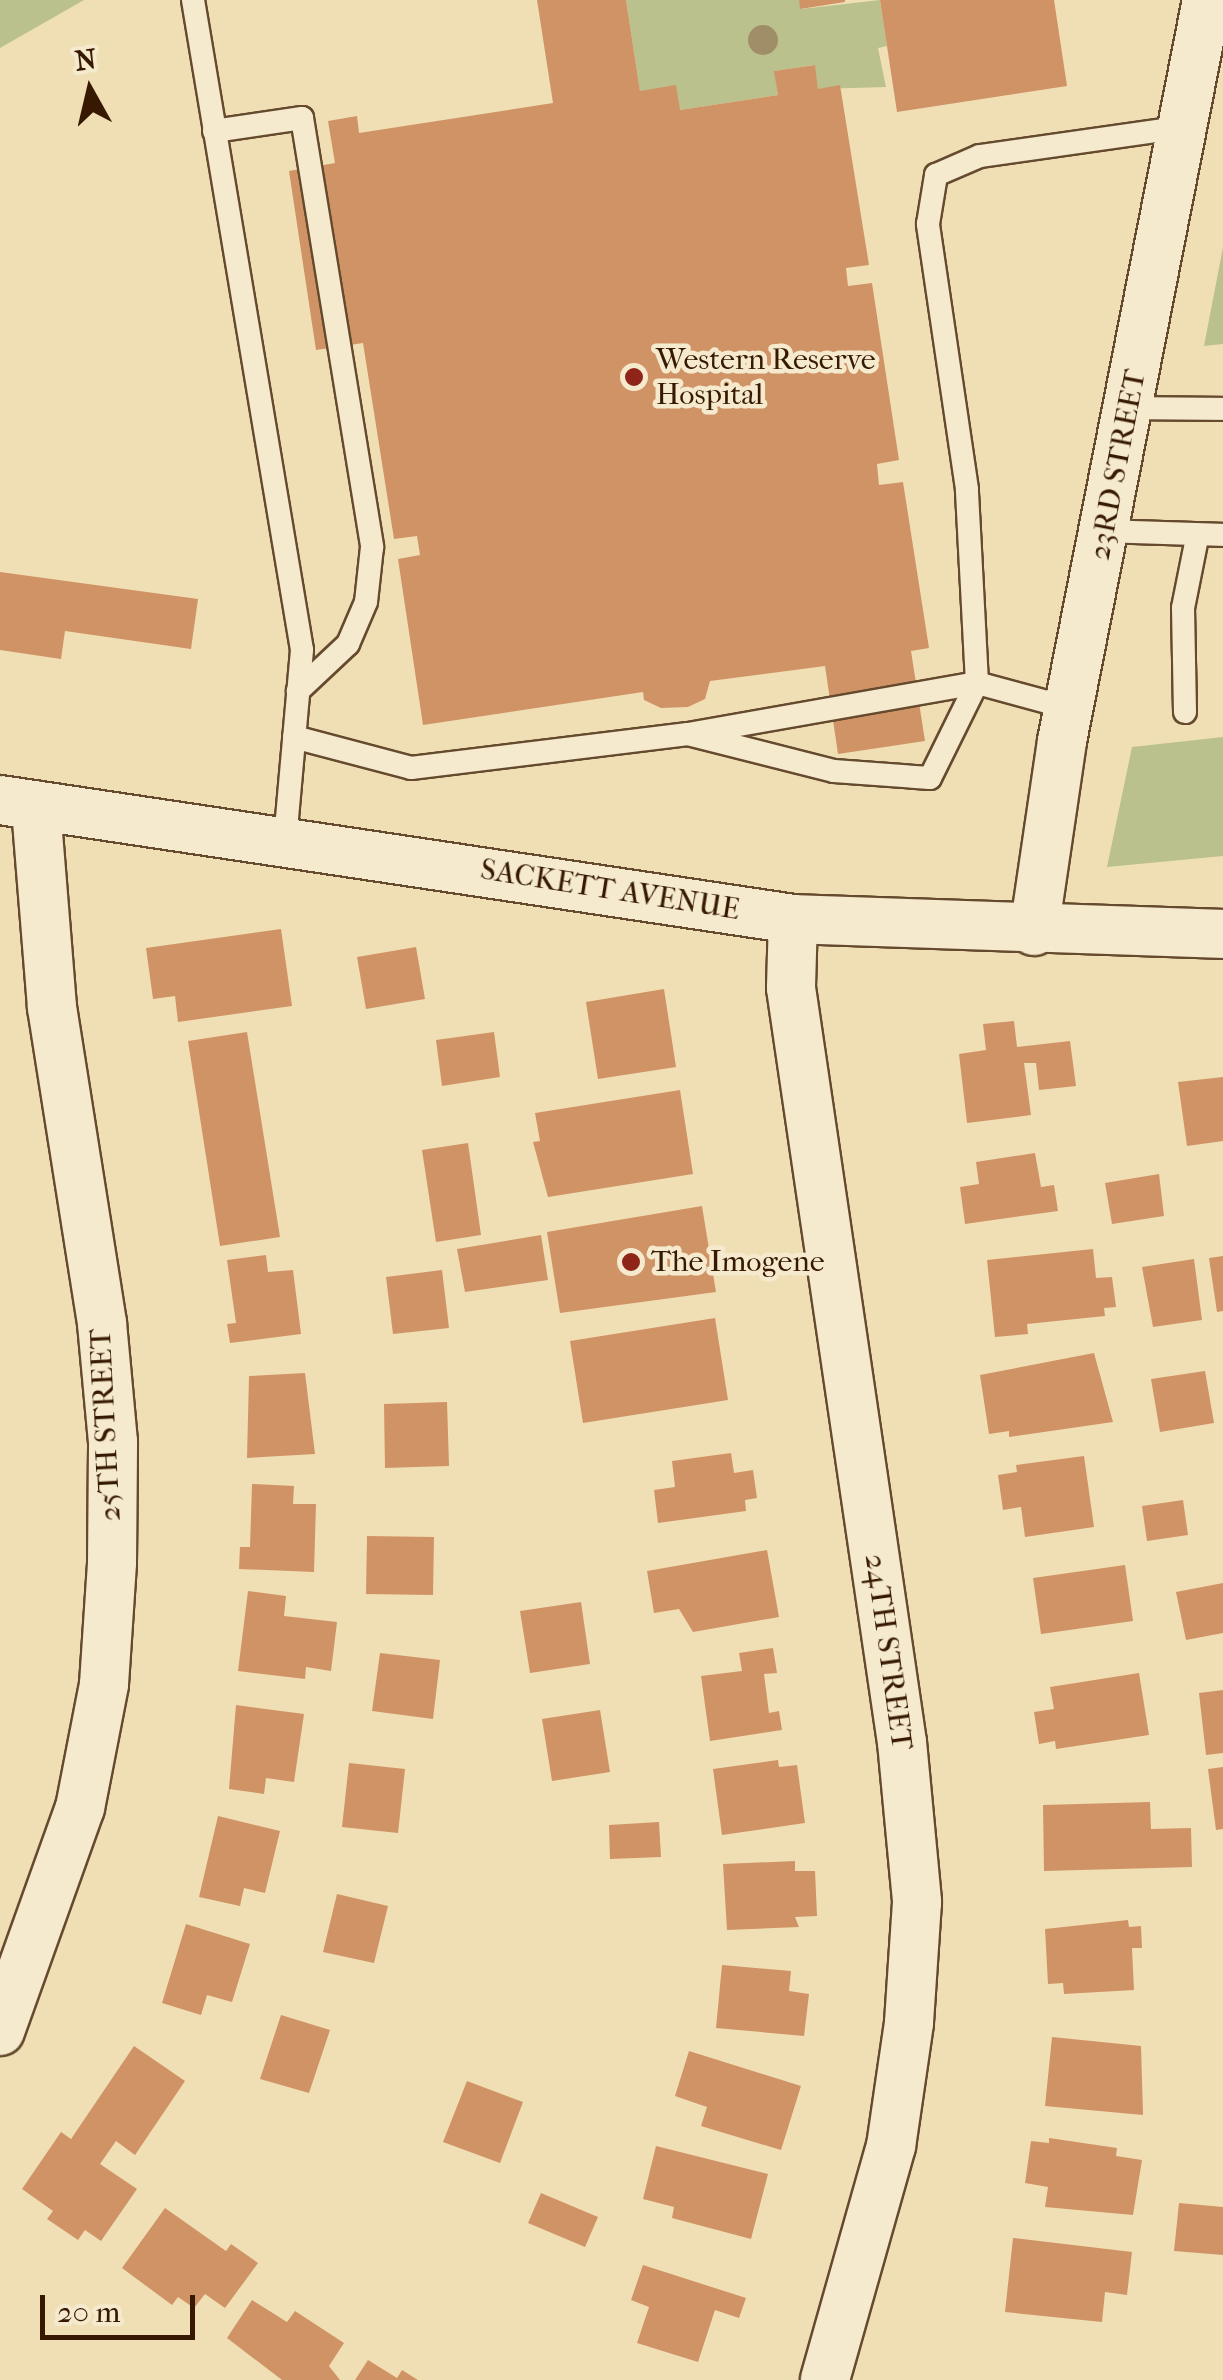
<!DOCTYPE html>
<html>
<head>
<meta charset="utf-8">
<style>
	body { margin:0 }
	#map { position:relative; width:1223px; height:2380px; overflow:hidden; background:#f0dfb4; font-family:"IM FELL French Canon",serif }
	div>[style] { position:absolute }
	[style*='--x'] { left:calc(var(--x)*1px); top:calc(var(--y)*1px); width:calc(var(--w)*1px); rotate:calc(var(--a)*1deg) }
	.green>* { inset:0; background:#bac18c }
	.building>* { inset:0; background:#d09366 }
	.roads { filter:drop-shadow(2px 0 #654a2e) drop-shadow(-2px 0 #654a2e) drop-shadow(0 2px #654a2e) drop-shadow(0 -2px #654a2e) }
	.lane>* { height:22px; margin:-11px; padding:0 11px; transform-origin:11px; border-radius:11px; background:#f5eace }
	.street>* { height:48px; margin:-24px; padding:0 24px; transform-origin:24px; border-radius:24px; background:#f5eace }
	.trees>* { width:30px; height:30px; margin:-15px; border-radius:50%; background:#a08e69 }
	.dots>* { width:28px; height:28px; translate:-50% -50%; box-sizing:border-box; border:5px solid #f5eace; border-radius:50% }
	span { translate:-50% -50%; white-space:nowrap; text-align:center; line-height:1.15; -webkit-text-stroke:9px #f5eace; paint-order:stroke }
	.poi-label { font-size:30px; color:#371901 }
	.left { translate:0 -50%; text-align:left }
	.street-label { font-size:30px; color:#371901 }
	.north { position:absolute; left:40px; top:40px; width:100px; height:100px; -webkit-text-stroke:8px #f5eace; paint-order:stroke; rotate:352deg; font-size:28px; font-weight:700; line-height:40px; text-align:center; color:#371901 }
	.north::after { content:''; display:block; margin:auto; width:35px; height:45px; background:#371901; clip-path:polygon(50% 0,100% 100%,50% 72%,0 100%) }
	.scale { position:absolute; left:40px; top:2295px; width:155px; height:45px; box-sizing:border-box; border:5px solid #371901; border-top:0; padding-left:12px; font-size:30px; line-height:35px; white-space:nowrap; color:#371901; -webkit-text-stroke:8px #f5eace; paint-order:stroke }
</style>
</head>
<body>
<div id="map">
	<div class="green">
		<div style="clip-path:polygon(0 0,84px 0,0 48px)"></div>
		<div style="clip-path:polygon(626px 0,799px 0,801px 9px,880px 0,887px 46px,878px 48px,886px 87px,818px 89px,814px 65px,775px 71px,778px 95px,680px 110px,640px 91px)"></div>
		<div style="clip-path:polygon(1223px 247px,1223px 344px,1204px 346px)"></div>
		<div style="clip-path:polygon(1223px 737px,1223px 856px,1107px 867px,1132px 747px)"></div>
	</div>
	<div class="building">
		<div style="clip-path:polygon(537px 0,626px 0,640px 91px,676px 85px,680px 110px,778px 95px,774px 71px,815px 65px,818px 89px,840px 85px,869px 265px,846px 268px,848px 286px,872px 283px,899px 460px,877px 464px,879px 485px,903px 482px,929px 648px,911px 651px,925px 741px,838px 754px,825px 666px,710px 681px,705px 699px,688px 707px,661px 708px,644px 700px,643px 692px,423px 725px,398px 559px,420px 555px,417px 536px,394px 539px,363px 343px,316px 350px,289px 171px,335px 163px,328px 121px,357px 116px,359px 133px,553px 103px)"></div>
		<div style="clip-path:polygon(799px 0,845px 0,845px 2px,800px 9px)"></div>
		<div style="clip-path:polygon(880px 0,1054px 0,1067px 86px,897px 112px)"></div>
		<div style="clip-path:polygon(0 572px,198px 599px,191px 649px,65px 631px,61px 659px,0 650px)"></div>
		<div style="clip-path:polygon(281px 929px,292px 1006px,178px 1022px,175px 996px,153px 999px,146px 948px)"></div>
		<div style="clip-path:polygon(416px 947px,425px 999px,366px 1009px,357px 957px)"></div>
		<div style="clip-path:polygon(664px 989px,676px 1067px,598px 1079px,586px 1002px)"></div>
		<div style="clip-path:polygon(1014px 1021px,1017px 1047px,1070px 1041px,1076px 1086px,1039px 1090px,1036px 1063px,1024px 1063px,1031px 1115px,967px 1123px,959px 1054px,986px 1050px,983px 1024px)"></div>
		<div style="clip-path:polygon(247px 1032px,280px 1237px,220px 1246px,188px 1041px)"></div>
		<div style="clip-path:polygon(494px 1032px,500px 1077px,442px 1086px,436px 1040px)"></div>
		<div style="clip-path:polygon(1223px 1077px,1223px 1141px,1187px 1146px,1178px 1082px)"></div>
		<div style="clip-path:polygon(680px 1090px,693px 1174px,548px 1197px,533px 1142px,540px 1141px,535px 1113px)"></div>
		<div style="clip-path:polygon(468px 1143px,481px 1235px,436px 1242px,422px 1150px)"></div>
		<div style="clip-path:polygon(1035px 1153px,1041px 1187px,1054px 1185px,1058px 1211px,965px 1224px,960px 1187px,979px 1184px,976px 1162px)"></div>
		<div style="clip-path:polygon(1159px 1174px,1164px 1216px,1112px 1224px,1105px 1183px)"></div>
		<div style="clip-path:polygon(702px 1206px,716px 1292px,560px 1313px,547px 1232px)"></div>
		<div style="clip-path:polygon(541px 1235px,548px 1280px,465px 1292px,457px 1249px)"></div>
		<div style="clip-path:polygon(1093px 1249px,1096px 1278px,1112px 1277px,1116px 1307px,1104px 1308px,1105px 1316px,1027px 1324px,1028px 1334px,995px 1337px,987px 1260px)"></div>
		<div style="clip-path:polygon(266px 1255px,268px 1272px,293px 1270px,301px 1334px,230px 1343px,227px 1324px,236px 1323px,227px 1260px)"></div>
		<div style="clip-path:polygon(1223px 1256px,1223px 1311px,1217px 1312px,1209px 1258px)"></div>
		<div style="clip-path:polygon(1194px 1259px,1202px 1320px,1153px 1327px,1142px 1267px)"></div>
		<div style="clip-path:polygon(442px 1270px,449px 1328px,393px 1334px,386px 1277px)"></div>
		<div style="clip-path:polygon(715px 1318px,728px 1400px,583px 1423px,570px 1341px)"></div>
		<div style="clip-path:polygon(1094px 1353px,1113px 1422px,1009px 1437px,1009px 1431px,989px 1434px,980px 1375px)"></div>
		<div style="clip-path:polygon(1205px 1371px,1214px 1423px,1160px 1432px,1151px 1379px)"></div>
		<div style="clip-path:polygon(305px 1373px,315px 1454px,247px 1458px,249px 1376px)"></div>
		<div style="clip-path:polygon(447px 1402px,449px 1466px,385px 1468px,384px 1404px)"></div>
		<div style="clip-path:polygon(731px 1453px,734px 1473px,753px 1470px,757px 1498px,745px 1500px,746px 1511px,658px 1523px,654px 1490px,675px 1487px,672px 1461px)"></div>
		<div style="clip-path:polygon(1084px 1456px,1094px 1527px,1025px 1537px,1021px 1507px,1003px 1510px,998px 1475px,1017px 1472px,1016px 1465px)"></div>
		<div style="clip-path:polygon(252px 1484px,294px 1486px,293px 1504px,316px 1504px,314px 1572px,239px 1569px,240px 1547px,250px 1547px)"></div>
		<div style="clip-path:polygon(1183px 1500px,1188px 1535px,1147px 1541px,1142px 1506px)"></div>
		<div style="clip-path:polygon(367px 1536px,434px 1537px,433px 1595px,366px 1594px)"></div>
		<div style="clip-path:polygon(767px 1550px,779px 1617px,693px 1632px,679px 1609px,654px 1613px,647px 1571px)"></div>
		<div style="clip-path:polygon(1125px 1565px,1133px 1621px,1041px 1634px,1033px 1578px)"></div>
		<div style="clip-path:polygon(1223px 1583px,1223px 1633px,1186px 1640px,1176px 1592px)"></div>
		<div style="clip-path:polygon(248px 1591px,286px 1596px,284px 1616px,337px 1622px,331px 1671px,306px 1667px,305px 1679px,238px 1671px)"></div>
		<div style="clip-path:polygon(581px 1602px,590px 1664px,530px 1673px,520px 1611px)"></div>
		<div style="clip-path:polygon(773px 1648px,777px 1673px,764px 1674px,769px 1713px,779px 1711px,782px 1730px,710px 1741px,701px 1676px,742px 1671px,739px 1653px)"></div>
		<div style="clip-path:polygon(380px 1653px,440px 1660px,433px 1719px,372px 1711px)"></div>
		<div style="clip-path:polygon(1139px 1673px,1149px 1735px,1056px 1749px,1055px 1741px,1039px 1744px,1034px 1712px,1054px 1709px,1050px 1687px)"></div>
		<div style="clip-path:polygon(1223px 1690px,1223px 1753px,1206px 1755px,1199px 1693px)"></div>
		<div style="clip-path:polygon(236px 1705px,304px 1714px,294px 1782px,266px 1778px,264px 1794px,229px 1789px)"></div>
		<div style="clip-path:polygon(600px 1710px,610px 1772px,552px 1781px,542px 1719px)"></div>
		<div style="clip-path:polygon(778px 1760px,779px 1767px,797px 1765px,805px 1823px,722px 1835px,713px 1769px)"></div>
		<div style="clip-path:polygon(349px 1763px,405px 1769px,398px 1833px,342px 1827px)"></div>
		<div style="clip-path:polygon(1223px 1767px,1223px 1829px,1216px 1830px,1208px 1769px)"></div>
		<div style="clip-path:polygon(1150px 1802px,1151px 1829px,1191px 1828px,1192px 1867px,1044px 1871px,1043px 1805px)"></div>
		<div style="clip-path:polygon(218px 1816px,280px 1831px,265px 1893px,244px 1888px,240px 1906px,199px 1897px)"></div>
		<div style="clip-path:polygon(659px 1822px,661px 1857px,610px 1859px,609px 1825px)"></div>
		<div style="clip-path:polygon(795px 1861px,795px 1871px,815px 1871px,817px 1916px,795px 1917px,799px 1927px,727px 1930px,723px 1864px)"></div>
		<div style="clip-path:polygon(337px 1894px,388px 1906px,374px 1963px,323px 1952px)"></div>
		<div style="clip-path:polygon(1128px 1920px,1129px 1927px,1141px 1926px,1142px 1948px,1132px 1948px,1134px 1990px,1064px 1994px,1063px 1983px,1048px 1984px,1045px 1929px)"></div>
		<div style="clip-path:polygon(186px 1924px,250px 1944px,232px 2002px,207px 1995px,201px 2015px,162px 2003px)"></div>
		<div style="clip-path:polygon(722px 1965px,791px 1971px,789px 1991px,809px 1994px,804px 2036px,716px 2028px)"></div>
		<div style="clip-path:polygon(281px 2015px,330px 2030px,309px 2093px,260px 2079px)"></div>
		<div style="clip-path:polygon(1052px 2037px,1141px 2046px,1143px 2115px,1045px 2106px)"></div>
		<div style="clip-path:polygon(134px 2046px,185px 2081px,135px 2155px,116px 2141px,100px 2164px,137px 2189px,101px 2241px,85px 2230px,78px 2240px,47px 2219px,53px 2211px,22px 2189px,61px 2132px,71px 2139px)"></div>
		<div style="clip-path:polygon(689px 2051px,801px 2086px,781px 2150px,701px 2126px,707px 2107px,675px 2096px)"></div>
		<div style="clip-path:polygon(467px 2081px,523px 2102px,500px 2163px,443px 2142px)"></div>
		<div style="clip-path:polygon(1049px 2138px,1117px 2148px,1116px 2156px,1142px 2160px,1133px 2215px,1045px 2207px,1048px 2187px,1025px 2183px,1031px 2141px,1049px 2143px)"></div>
		<div style="clip-path:polygon(656px 2146px,768px 2174px,751px 2239px,672px 2218px,674px 2207px,643px 2199px)"></div>
		<div style="clip-path:polygon(541px 2193px,598px 2217px,585px 2247px,528px 2223px)"></div>
		<div style="clip-path:polygon(1179px 2203px,1223px 2207px,1223px 2255px,1174px 2251px)"></div>
		<div style="clip-path:polygon(165px 2208px,226px 2251px,231px 2244px,258px 2263px,225px 2308px,205px 2294px,194px 2308px,178px 2297px,172px 2305px,122px 2268px)"></div>
		<div style="clip-path:polygon(1013px 2238px,1132px 2252px,1127px 2295px,1105px 2292px,1102px 2322px,1005px 2312px)"></div>
		<div style="clip-path:polygon(643px 2265px,746px 2298px,739px 2318px,715px 2310px,698px 2362px,637px 2343px,649px 2307px,631px 2300px)"></div>
		<div style="clip-path:polygon(252px 2300px,287px 2322px,295px 2311px,344px 2343px,329px 2366px,340px 2380px,282px 2380px,227px 2338px)"></div>
		<div style="clip-path:polygon(368px 2360px,397px 2378px,402px 2370px,418px 2380px,355px 2380px)"></div>
	</div>
	<div class="roads">
		<div class="lane">
			<div style="--x:193;--y:0;--w:659;--a:80.48"></div>
			<div style="--x:302;--y:650;--w:193;--a:95.1"></div>
			<div style="--x:214;--y:131;--w:89;--a:-8.4"></div>
			<div style="--x:302;--y:118;--w:435;--a:80.7"></div>
			<div style="--x:372;--y:547;--w:55;--a:96.2"></div>
			<div style="--x:366;--y:602;--w:46;--a:113.2"></div>
			<div style="--x:348;--y:644;--w:69;--a:136.8"></div>
			<div style="--x:1129;--y:408;--w:94;--a:0.6"></div>
			<div style="--x:1105;--y:531;--w:118;--a:1.9"></div>
			<div style="--x:1185;--y:712;--w:104;--a:-91.1"></div>
			<div style="--x:1183;--y:608;--w:71;--a:-78.7"></div>
			<div style="--x:688;--y:734;--w:151;--a:14.2"></div>
			<div style="--x:834;--y:771;--w:96;--a:4.2"></div>
			<div style="--x:930;--y:778;--w:106;--a:-63.7"></div>
			<div style="--x:977;--y:683;--w:194;--a:-93"></div>
			<div style="--x:967;--y:489;--w:268;--a:-98.4"></div>
			<div style="--x:928;--y:224;--w:50;--a:-80.7"></div>
			<div style="--x:936;--y:175;--w:48;--a:-23.4"></div>
			<div style="--x:980;--y:156;--w:205;--a:-8.1"></div>
			<div style="--x:294;--y:737;--w:121;--a:14.8"></div>
			<div style="--x:411;--y:768;--w:279;--a:-7"></div>
			<div style="--x:688;--y:734;--w:293;--a:-10"></div>
			<div style="--x:977;--y:683;--w:95;--a:15.2"></div>
		</div>
		<div class="street">
			<div style="--x:0;--y:800;--w:802;--a:8.53"></div>
			<div style="--x:793;--y:919;--w:430;--a:2"></div>
			<div style="--x:793;--y:919;--w:69;--a:91.7"></div>
			<div style="--x:791;--y:988;--w:762;--a:81.63"></div>
			<div style="--x:902;--y:1742;--w:161;--a:84.6"></div>
			<div style="--x:917;--y:1902;--w:121;--a:93.8"></div>
			<div style="--x:909;--y:2023;--w:124;--a:98.3"></div>
			<div style="--x:891;--y:2146;--w:243;--a:105.8"></div>
			<div style="--x:1034;--y:931;--w:192;--a:-81.6"></div>
			<div style="--x:1062;--y:741;--w:755;--a:-78.93"></div>
			<div style="--x:0;--y:2031;--w:237;--a:-70.3"></div>
			<div style="--x:80;--y:1808;--w:126;--a:-79"></div>
			<div style="--x:104;--y:1684;--w:122;--a:-86.2"></div>
			<div style="--x:112;--y:1562;--w:120;--a:-89.5"></div>
			<div style="--x:113;--y:1442;--w:120;--a:-95.3"></div>
			<div style="--x:102;--y:1323;--w:320;--a:-99"></div>
			<div style="--x:52;--y:1007;--w:202;--a:-94.6"></div>
		</div>
	</div>
	<div class="trees">
		<div style="left:763px;top:40px"></div>
	</div>
	<div class="dots">
		<div style="left:634px;top:377px;background:#8f2418"></div>
		<div style="left:631px;top:1262px;background:#8f2418"></div>
	</div>
	<div class="poi-label">
		<span class="left" style="left:656px;top:377px">Western Reserve<br>Hospital</span>
		<span class="left" style="left:651px;top:1262px">The Imogene</span>
	</div>
	<div class="street-label">
		<span style="left:1118px;top:465px;rotate:-79deg">23RD STREET</span>
		<span style="left:610px;top:890px;rotate:9deg">SACKETT AVENUE</span>
		<span style="left:106px;top:1425px;rotate:-93deg">25TH STREET</span>
		<span style="left:888px;top:1652px;rotate:82deg">24TH STREET</span>
	</div>
	<div class="north">N</div>
	<div class="scale">20 m</div>
</div>
</body>
</html>
